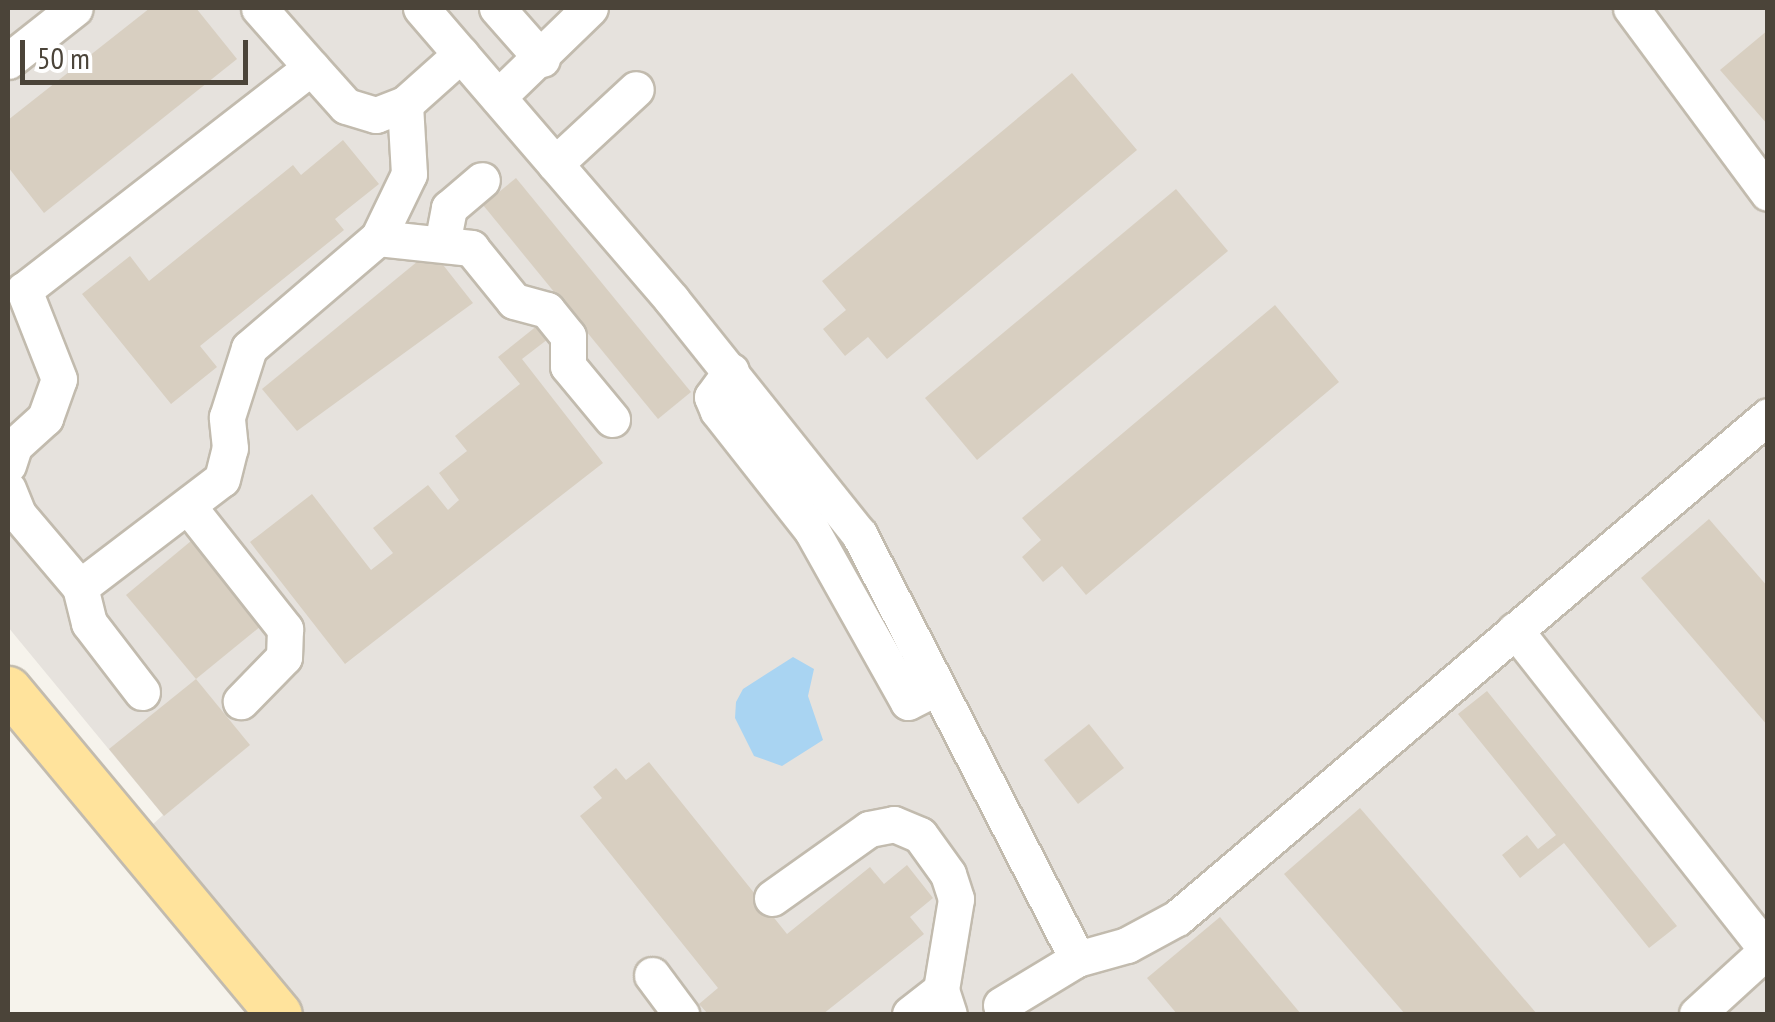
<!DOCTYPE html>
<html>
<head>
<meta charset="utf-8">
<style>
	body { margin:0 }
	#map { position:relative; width:1775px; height:1022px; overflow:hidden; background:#f6f3ec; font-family:"PT Sans Narrow",sans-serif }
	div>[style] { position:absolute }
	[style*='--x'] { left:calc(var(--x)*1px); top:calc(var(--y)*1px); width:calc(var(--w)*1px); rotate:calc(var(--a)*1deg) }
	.industrial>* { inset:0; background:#e6e2dd }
	.water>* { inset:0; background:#a9d4f2 }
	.building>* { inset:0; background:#d8cfc1 }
	.roads { filter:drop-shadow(2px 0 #c2bbae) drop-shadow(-2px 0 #c2bbae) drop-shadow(0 2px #c2bbae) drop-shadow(0 -2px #c2bbae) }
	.minor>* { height:35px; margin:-17.5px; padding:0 17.5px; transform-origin:17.5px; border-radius:17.5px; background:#fff }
	.major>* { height:45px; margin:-22.5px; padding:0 22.5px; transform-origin:22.5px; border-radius:22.5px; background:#ffe39c }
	span { translate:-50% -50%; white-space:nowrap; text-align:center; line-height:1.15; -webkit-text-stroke:8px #fff; paint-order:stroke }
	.frame { position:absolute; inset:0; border:10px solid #4b4439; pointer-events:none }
	.scale { position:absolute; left:20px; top:40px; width:228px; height:45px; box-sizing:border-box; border:5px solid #4b4439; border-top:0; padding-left:12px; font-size:30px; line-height:35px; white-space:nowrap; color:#4b4439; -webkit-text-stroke:8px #fff; paint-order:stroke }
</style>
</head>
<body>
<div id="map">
	<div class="industrial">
		<div style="clip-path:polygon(8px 8px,1767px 8px,1767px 1014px,304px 1014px,151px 826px,163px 815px,8px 627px)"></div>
	</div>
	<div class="water">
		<div style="clip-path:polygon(793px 657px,814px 669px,808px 696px,823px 740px,782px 766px,754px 756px,735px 718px,736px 702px,743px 689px)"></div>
	</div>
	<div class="building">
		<div style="clip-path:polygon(150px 8px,196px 8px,237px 59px,44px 213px,8px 167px,8px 120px)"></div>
		<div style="clip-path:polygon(1768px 30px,1768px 125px,1720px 70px)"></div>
		<div style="clip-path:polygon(1072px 73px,1137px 150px,887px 359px,868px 337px,845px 356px,823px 329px,846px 310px,822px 281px)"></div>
		<div style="clip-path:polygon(343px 140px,379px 184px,335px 219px,344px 230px,200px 346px,217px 367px,171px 404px,82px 294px,130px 256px,149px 281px,293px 165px,301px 175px)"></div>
		<div style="clip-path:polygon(516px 178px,691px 392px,658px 419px,483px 205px)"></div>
		<div style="clip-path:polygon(1176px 189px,1228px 251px,977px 460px,925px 398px)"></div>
		<div style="clip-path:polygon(418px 261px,440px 261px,473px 303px,297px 431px,262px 389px)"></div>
		<div style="clip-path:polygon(1275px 305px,1339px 382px,1086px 595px,1062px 566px,1043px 582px,1022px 557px,1041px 540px,1022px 518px)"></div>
		<div style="clip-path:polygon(538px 325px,548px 339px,522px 359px,603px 463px,345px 664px,250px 542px,312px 494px,371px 570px,393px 553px,373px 528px,428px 485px,448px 510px,459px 500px,439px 473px,467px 451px,455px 436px,520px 384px,498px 357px)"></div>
		<div style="clip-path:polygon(1709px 519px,1768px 587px,1768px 726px,1641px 578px)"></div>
		<div style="clip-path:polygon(191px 541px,261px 626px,196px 679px,126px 595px)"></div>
		<div style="clip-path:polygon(196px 679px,250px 745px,164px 816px,109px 749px)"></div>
		<div style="clip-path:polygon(1487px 691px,1677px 926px,1649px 948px,1564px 843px,1520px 878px,1502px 855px,1527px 835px,1538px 849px,1556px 835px,1458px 714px)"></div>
		<div style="clip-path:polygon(1089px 724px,1124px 768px,1078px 804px,1044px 760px)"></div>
		<div style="clip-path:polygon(649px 762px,787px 934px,870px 867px,884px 884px,907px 865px,933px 898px,910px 917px,924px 934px,823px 1014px,708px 1014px,699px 1004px,718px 988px,580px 816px,602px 798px,593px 787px,616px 768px,626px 780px)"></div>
		<div style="clip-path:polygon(1360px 808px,1537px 1014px,1405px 1014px,1284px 874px)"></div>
		<div style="clip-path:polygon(1220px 917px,1301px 1014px,1177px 1014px,1147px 978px)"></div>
	</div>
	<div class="roads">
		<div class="minor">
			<div style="--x:259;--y:8;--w:79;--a:48.6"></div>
			<div style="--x:421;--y:8;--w:385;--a:49.3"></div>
			<div style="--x:672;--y:300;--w:300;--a:51.4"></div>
			<div style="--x:859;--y:534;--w:478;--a:62.8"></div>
			<div style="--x:497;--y:8;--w:68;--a:48.6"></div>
			<div style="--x:1631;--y:8;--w:230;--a:53.5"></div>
			<div style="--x:8;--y:61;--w:85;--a:-38.3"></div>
			<div style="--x:498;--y:97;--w:128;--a:-44.1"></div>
			<div style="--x:555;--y:164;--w:110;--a:-42.8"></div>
			<div style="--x:378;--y:238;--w:94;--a:6.1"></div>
			<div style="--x:471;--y:248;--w:68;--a:50.9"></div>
			<div style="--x:514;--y:301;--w:34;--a:15"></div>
			<div style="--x:547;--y:310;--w:33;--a:51"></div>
			<div style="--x:568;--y:336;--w:30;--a:90"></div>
			<div style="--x:568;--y:366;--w:69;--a:50.3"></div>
			<div style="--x:442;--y:244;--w:37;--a:-79"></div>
			<div style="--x:449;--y:208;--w:43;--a:-40.3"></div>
			<div style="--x:731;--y:371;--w:32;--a:126"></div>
			<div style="--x:712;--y:397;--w:15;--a:67"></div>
			<div style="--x:718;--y:411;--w:150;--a:51.8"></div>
			<div style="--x:811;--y:529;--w:198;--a:60.7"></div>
			<div style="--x:908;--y:702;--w:33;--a:-27"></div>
			<div style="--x:8;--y:465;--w:20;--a:-72"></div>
			<div style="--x:14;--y:446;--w:42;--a:-42.1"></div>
			<div style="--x:45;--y:418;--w:41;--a:-70.3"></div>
			<div style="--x:59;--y:379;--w:96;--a:-111.5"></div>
			<div style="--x:24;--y:290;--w:363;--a:-37.8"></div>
			<div style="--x:311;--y:67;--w:52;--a:48.1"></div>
			<div style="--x:346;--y:106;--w:31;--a:17"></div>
			<div style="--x:376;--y:115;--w:31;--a:-21"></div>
			<div style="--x:405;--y:104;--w:75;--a:-41.8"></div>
			<div style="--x:8;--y:489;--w:27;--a:68"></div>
			<div style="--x:18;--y:514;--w:96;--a:49.7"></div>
			<div style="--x:188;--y:506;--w:157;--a:51.7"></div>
			<div style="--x:285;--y:629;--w:28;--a:92"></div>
			<div style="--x:284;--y:657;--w:62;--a:134.3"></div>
			<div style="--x:1515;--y:630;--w:410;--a:51.8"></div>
			<div style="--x:142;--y:692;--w:87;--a:-127.5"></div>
			<div style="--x:89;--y:623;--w:37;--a:-104"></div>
			<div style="--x:80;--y:587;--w:178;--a:-37.3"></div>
			<div style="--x:222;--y:479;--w:32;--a:-76"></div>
			<div style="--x:230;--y:448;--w:31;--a:-96"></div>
			<div style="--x:227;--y:417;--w:72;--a:-72.3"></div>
			<div style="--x:249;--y:348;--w:170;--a:-40.5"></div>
			<div style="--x:378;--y:238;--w:71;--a:-64.2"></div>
			<div style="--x:409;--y:174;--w:70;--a:-93.3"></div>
			<div style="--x:772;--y:898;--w:119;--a:-35.4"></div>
			<div style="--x:869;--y:829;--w:25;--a:-11"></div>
			<div style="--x:894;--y:824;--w:28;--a:23"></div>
			<div style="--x:920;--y:835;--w:48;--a:54.3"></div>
			<div style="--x:948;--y:874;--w:26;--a:72"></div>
			<div style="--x:956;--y:899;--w:92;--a:99.4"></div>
			<div style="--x:941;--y:990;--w:25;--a:72"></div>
			<div style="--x:652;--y:975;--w:49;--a:53.4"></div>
			<div style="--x:1001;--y:1005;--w:89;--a:-31.2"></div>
			<div style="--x:1077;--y:959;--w:52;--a:-15.6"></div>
			<div style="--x:1127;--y:945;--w:57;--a:-28.4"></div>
			<div style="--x:1177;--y:918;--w:775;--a:-40.34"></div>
			<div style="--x:910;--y:1014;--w:39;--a:-38"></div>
			<div style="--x:1697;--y:1014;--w:93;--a:-42.4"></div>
		</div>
		<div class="major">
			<div style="--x:8;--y:689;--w:423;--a:50.2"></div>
		</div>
	</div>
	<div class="frame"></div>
	<div class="scale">50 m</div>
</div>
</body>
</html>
